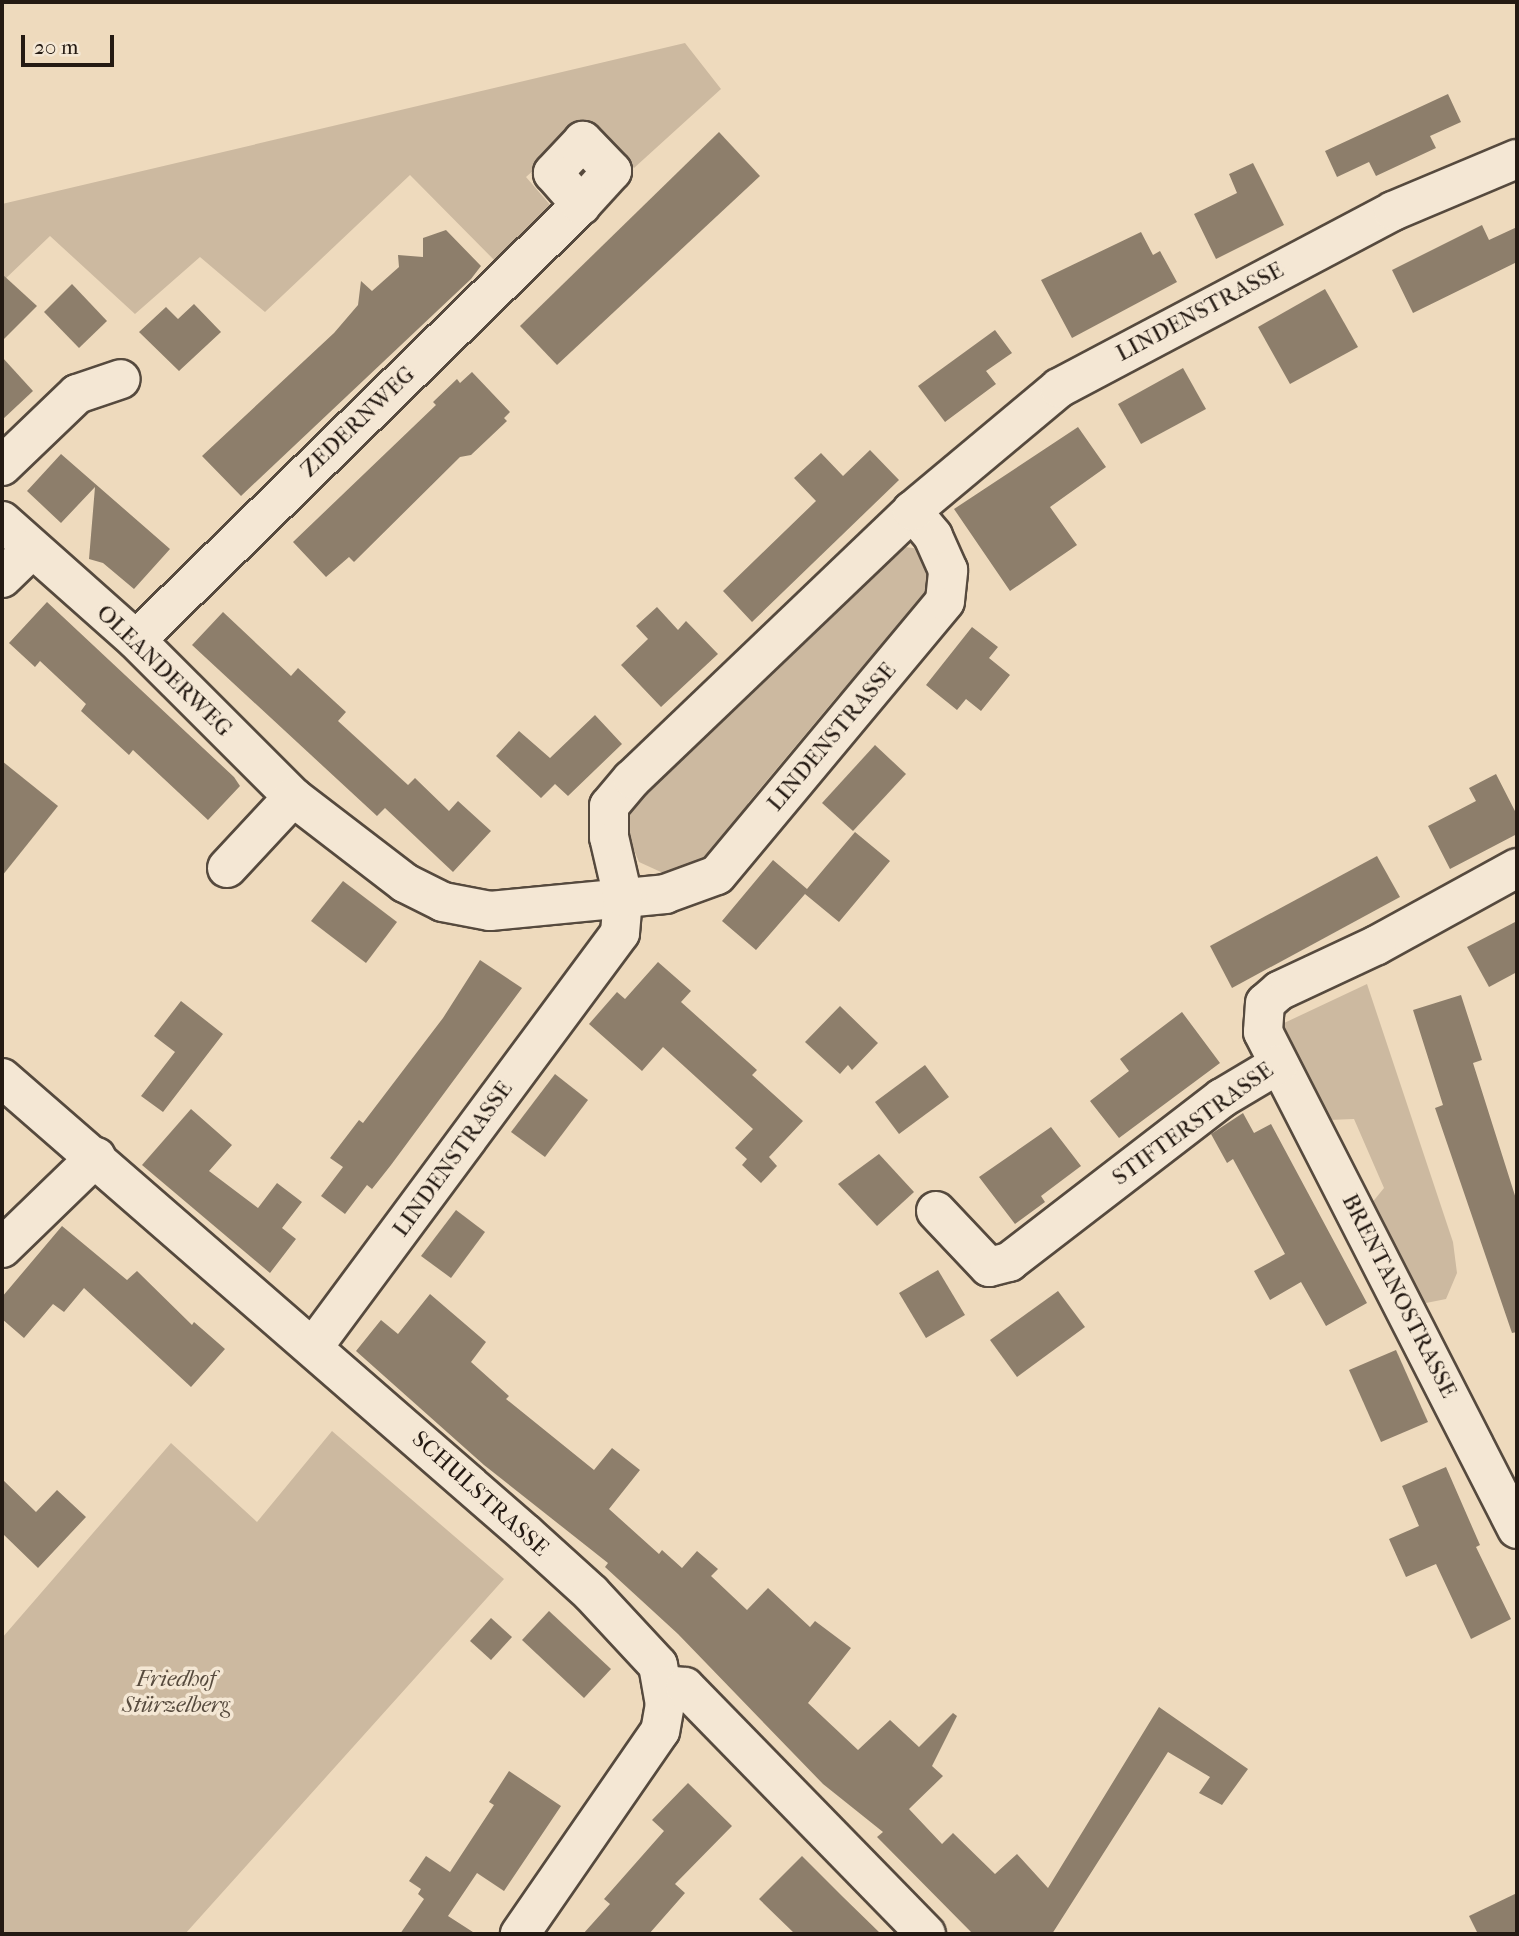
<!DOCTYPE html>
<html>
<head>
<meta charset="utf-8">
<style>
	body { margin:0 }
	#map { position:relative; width:1519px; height:1936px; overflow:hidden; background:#eedabd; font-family:"IM FELL French Canon",serif }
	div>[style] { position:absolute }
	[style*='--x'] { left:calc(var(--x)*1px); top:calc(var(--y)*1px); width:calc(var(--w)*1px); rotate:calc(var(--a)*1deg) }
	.green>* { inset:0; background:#ccb9a0 }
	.building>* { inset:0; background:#8d7e6b }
	.roads { filter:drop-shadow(2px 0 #564a3e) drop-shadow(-2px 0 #564a3e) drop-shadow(0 2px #564a3e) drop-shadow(0 -2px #564a3e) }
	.minor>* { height:38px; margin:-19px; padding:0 19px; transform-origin:19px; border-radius:19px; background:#f4e7d4 }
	span { translate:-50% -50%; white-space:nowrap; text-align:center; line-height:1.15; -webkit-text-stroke:7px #f4e7d4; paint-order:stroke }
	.street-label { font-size:23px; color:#241a13 }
	.park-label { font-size:23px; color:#564a3d; font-style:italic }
	.frame { position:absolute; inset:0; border:4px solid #241a13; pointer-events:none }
	.scale { position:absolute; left:21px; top:35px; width:93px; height:32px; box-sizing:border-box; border:4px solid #241a13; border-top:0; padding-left:9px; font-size:21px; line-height:24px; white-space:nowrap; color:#241a13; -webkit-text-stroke:5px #f4e7d4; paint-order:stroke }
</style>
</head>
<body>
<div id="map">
	<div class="green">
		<div style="clip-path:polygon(685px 43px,721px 89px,634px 168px,588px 121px,526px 177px,558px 214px,502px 268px,410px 175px,265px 312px,200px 257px,135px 314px,50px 236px,2px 282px,2px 204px)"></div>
		<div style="clip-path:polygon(905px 547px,920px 549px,937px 579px,856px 694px,839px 694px,748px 803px,748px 824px,716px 862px,674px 878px,639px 862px,627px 833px,628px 814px,635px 801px,893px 551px)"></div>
		<div style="clip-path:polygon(1367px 984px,1453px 1242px,1457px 1273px,1446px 1299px,1426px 1303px,1409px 1280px,1371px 1204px,1384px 1188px,1354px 1119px,1329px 1120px,1282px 1024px)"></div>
		<div style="clip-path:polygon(332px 1431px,504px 1579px,185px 1934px,2px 1934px,2px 1638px,171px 1443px,257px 1522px)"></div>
	</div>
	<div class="building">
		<div style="clip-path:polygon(1448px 94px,1461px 122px,1430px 136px,1436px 148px,1376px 176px,1369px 162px,1337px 177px,1325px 151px)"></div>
		<div style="clip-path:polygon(719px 132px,760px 176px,557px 365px,520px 326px)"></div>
		<div style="clip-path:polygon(1253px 163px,1284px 225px,1216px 259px,1194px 214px,1237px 193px,1229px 174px)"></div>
		<div style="clip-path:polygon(1482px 225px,1489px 240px,1517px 227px,1517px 262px,1413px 313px,1392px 270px)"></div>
		<div style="clip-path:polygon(446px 230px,481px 266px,471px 279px,241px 496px,202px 456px,334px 333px,358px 305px,361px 281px,372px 291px,399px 267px,398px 255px,423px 257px,423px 238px)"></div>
		<div style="clip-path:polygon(1141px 232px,1153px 255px,1160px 251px,1177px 282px,1072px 338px,1041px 280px)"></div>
		<div style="clip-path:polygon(2px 274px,37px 306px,2px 341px)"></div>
		<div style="clip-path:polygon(72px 284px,107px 321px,79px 348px,44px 312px)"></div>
		<div style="clip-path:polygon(1325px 289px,1358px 347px,1290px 384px,1258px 327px)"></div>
		<div style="clip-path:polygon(194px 304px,221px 332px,179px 371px,139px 332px,166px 307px,178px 319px)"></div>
		<div style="clip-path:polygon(995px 330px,1012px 353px,986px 371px,996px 384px,945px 422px,918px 386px)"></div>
		<div style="clip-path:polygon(2px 357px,33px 391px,2px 420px)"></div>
		<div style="clip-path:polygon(1183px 368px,1206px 409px,1141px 444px,1118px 404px)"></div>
		<div style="clip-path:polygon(472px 372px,510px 412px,504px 418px,507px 421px,471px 455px,460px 457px,354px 562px,349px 557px,326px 577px,293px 542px,436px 405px,433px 402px,457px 379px,460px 383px)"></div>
		<div style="clip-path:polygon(1078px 427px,1106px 467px,1050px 507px,1077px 545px,1010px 591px,954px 509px)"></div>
		<div style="clip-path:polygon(870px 450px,899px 480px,752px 622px,723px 591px,816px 501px,794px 478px,821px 453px,843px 476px)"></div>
		<div style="clip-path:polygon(61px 454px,170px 549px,134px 589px,103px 563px,89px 559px,95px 487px,61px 523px,27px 491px)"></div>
		<div style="clip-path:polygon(47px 602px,234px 777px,240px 786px,208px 820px,133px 750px,129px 755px,81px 711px,86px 704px,40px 661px,35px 667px,9px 643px)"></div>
		<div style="clip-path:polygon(657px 607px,678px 630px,686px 621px,718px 654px,661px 707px,621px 665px,648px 639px,636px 626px)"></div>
		<div style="clip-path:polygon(223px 612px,291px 676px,298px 668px,346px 712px,338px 721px,408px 785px,415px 778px,449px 811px,458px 801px,491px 831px,453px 872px,385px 808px,377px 816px,192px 645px)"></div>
		<div style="clip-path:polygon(972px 627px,998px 647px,989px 658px,1010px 675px,981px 711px,966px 699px,957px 710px,926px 685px)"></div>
		<div style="clip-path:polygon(595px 715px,622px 744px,568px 796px,555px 784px,541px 798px,496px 756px,519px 731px,550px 758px)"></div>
		<div style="clip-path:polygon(875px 745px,906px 774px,853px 831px,822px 803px)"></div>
		<div style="clip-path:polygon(2px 761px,58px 806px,2px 876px)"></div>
		<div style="clip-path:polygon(1496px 774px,1517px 815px,1517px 834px,1450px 869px,1428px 826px,1476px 801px,1469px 788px)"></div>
		<div style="clip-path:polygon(855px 832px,890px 861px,839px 922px,805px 894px,756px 950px,722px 921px,773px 860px,807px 889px)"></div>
		<div style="clip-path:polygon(1377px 856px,1400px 897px,1232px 988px,1210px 946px)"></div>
		<div style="clip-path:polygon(343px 881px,397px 922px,366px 963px,311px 921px)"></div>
		<div style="clip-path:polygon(1517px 921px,1517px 972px,1489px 987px,1467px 947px)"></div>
		<div style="clip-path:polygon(480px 960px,522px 988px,391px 1165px,372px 1189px,367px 1185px,345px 1214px,321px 1196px,343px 1167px,330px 1158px,359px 1120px,363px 1123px,443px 1018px)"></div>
		<div style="clip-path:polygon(658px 962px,691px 991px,681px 1002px,757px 1070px,752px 1075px,803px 1121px,769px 1157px,777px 1166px,761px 1183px,742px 1165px,747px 1159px,735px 1148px,753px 1129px,663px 1047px,642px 1071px,589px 1024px,617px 992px,625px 999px)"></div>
		<div style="clip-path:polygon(1461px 995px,1482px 1060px,1473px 1063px,1517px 1202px,1517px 1332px,1512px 1333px,1435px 1108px,1443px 1105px,1413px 1010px)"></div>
		<div style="clip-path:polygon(181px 1001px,223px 1034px,163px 1112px,141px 1096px,175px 1052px,154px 1036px)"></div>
		<div style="clip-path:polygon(840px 1006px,878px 1043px,852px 1070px,848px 1065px,840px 1074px,805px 1042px)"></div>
		<div style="clip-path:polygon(1182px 1012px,1220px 1063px,1119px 1138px,1090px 1101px,1129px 1071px,1120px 1059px)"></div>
		<div style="clip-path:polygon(925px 1065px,949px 1097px,899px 1134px,875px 1102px)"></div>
		<div style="clip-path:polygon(555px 1074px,588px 1100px,545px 1157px,511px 1132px)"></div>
		<div style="clip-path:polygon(191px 1109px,232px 1145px,209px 1171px,258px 1208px,277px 1183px,302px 1202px,282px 1228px,296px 1239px,270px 1273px,142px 1165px)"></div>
		<div style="clip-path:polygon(1243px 1113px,1254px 1133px,1271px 1124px,1367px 1303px,1326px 1326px,1301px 1282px,1270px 1300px,1254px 1271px,1285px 1254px,1233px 1159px,1227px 1163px,1211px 1134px)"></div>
		<div style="clip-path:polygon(1051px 1127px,1081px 1166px,1041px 1196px,1045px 1202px,1015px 1224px,979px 1177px)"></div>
		<div style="clip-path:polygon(879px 1154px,914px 1192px,877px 1226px,838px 1184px)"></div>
		<div style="clip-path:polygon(456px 1210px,485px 1232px,451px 1278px,421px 1256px)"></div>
		<div style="clip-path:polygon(62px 1226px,127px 1280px,137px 1271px,192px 1325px,194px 1322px,225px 1349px,191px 1387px,84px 1288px,64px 1312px,53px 1304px,24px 1338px,2px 1319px,2px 1297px)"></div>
		<div style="clip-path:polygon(938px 1270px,965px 1315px,926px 1338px,899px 1293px)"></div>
		<div style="clip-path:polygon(1058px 1291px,1085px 1327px,1017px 1377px,990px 1340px)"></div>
		<div style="clip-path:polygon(430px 1294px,486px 1342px,471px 1362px,509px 1396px,506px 1399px,594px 1470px,612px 1448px,640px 1470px,609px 1509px,659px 1554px,662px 1550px,682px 1568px,697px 1551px,718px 1569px,711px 1576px,747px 1610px,768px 1588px,810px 1627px,815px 1621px,851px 1648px,808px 1703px,858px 1750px,890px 1720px,919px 1747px,953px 1713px,957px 1716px,932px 1766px,943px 1776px,909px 1809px,942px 1844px,953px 1833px,995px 1874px,1017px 1854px,1048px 1888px,1159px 1707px,1248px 1769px,1222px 1805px,1199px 1793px,1210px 1777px,1168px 1752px,1052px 1934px,973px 1934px,877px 1837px,883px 1832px,823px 1784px,678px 1634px,605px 1567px,608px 1563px,484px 1465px,356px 1351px,381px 1320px,398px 1334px)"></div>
		<div style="clip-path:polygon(1396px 1350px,1428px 1422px,1381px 1442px,1349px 1370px)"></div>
		<div style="clip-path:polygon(1446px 1467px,1480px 1545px,1476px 1547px,1511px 1619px,1471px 1639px,1436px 1564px,1406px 1577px,1389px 1539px,1419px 1526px,1402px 1486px)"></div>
		<div style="clip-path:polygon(2px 1479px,36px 1512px,57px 1490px,86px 1517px,38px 1568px,2px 1533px)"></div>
		<div style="clip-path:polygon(549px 1611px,611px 1669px,584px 1698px,522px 1640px)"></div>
		<div style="clip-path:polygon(491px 1618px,512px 1637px,491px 1660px,470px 1641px)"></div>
		<div style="clip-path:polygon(509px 1771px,561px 1806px,504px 1891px,477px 1873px,448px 1916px,476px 1934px,400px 1934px,424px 1899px,418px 1894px,421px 1889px,409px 1881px,426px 1856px,450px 1872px,494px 1805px,489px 1802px)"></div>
		<div style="clip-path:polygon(688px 1783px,732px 1826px,675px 1884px,685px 1893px,649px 1934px,583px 1934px,610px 1904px,604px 1899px,664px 1831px,652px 1820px)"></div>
		<div style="clip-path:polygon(802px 1856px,842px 1896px,881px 1934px,795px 1934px,759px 1899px)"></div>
		<div style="clip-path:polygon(1517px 1893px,1517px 1934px,1478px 1934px,1469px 1916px)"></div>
	</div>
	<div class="roads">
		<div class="minor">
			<div style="--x:2;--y:466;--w:104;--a:-43.8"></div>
			<div style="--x:77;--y:394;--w:46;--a:-18.8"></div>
			<div style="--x:2;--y:521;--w:179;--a:41.6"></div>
			<div style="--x:136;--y:640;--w:222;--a:45"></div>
			<div style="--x:293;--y:797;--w:141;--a:37.5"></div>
			<div style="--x:405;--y:883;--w:42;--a:26.6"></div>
			<div style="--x:443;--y:902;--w:48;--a:10.8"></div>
			<div style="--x:490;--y:911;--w:176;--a:-5.5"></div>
			<div style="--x:665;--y:894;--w:55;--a:-20.1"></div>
			<div style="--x:717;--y:875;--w:356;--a:-50.2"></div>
			<div style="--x:945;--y:601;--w:31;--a:-84"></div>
			<div style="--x:948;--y:570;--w:37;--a:-114"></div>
			<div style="--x:933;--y:536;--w:33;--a:-130"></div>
			<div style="--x:2;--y:578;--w:42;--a:-44"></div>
			<div style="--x:136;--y:640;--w:622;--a:-44.35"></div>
			<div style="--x:581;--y:205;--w:46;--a:-47.6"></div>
			<div style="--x:612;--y:171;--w:42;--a:-134"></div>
			<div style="--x:583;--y:141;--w:44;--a:133.2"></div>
			<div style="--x:553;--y:173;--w:43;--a:48.8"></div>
			<div style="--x:227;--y:868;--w:97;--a:-47.1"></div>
			<div style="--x:1517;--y:868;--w:160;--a:151.2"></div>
			<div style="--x:1377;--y:945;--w:108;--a:154.9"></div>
			<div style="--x:1279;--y:991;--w:18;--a:139"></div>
			<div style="--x:1265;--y:1003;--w:29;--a:94"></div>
			<div style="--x:1263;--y:1032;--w:558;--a:62.93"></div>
			<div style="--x:2;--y:1078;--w:695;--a:41.03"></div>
			<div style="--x:526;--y:1534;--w:88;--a:42.2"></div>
			<div style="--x:591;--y:1593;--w:98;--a:47.1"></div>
			<div style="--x:658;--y:1665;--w:40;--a:80"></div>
			<div style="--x:665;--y:1704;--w:27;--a:100"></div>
			<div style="--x:660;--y:1731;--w:247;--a:124.6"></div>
			<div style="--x:936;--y:1211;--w:77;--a:46.6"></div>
			<div style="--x:989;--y:1267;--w:21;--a:-14"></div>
			<div style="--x:1009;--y:1262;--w:269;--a:-37.6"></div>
			<div style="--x:1222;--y:1098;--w:66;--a:-30.8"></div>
			<div style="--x:2;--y:1248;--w:131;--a:-44.1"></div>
			<div style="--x:314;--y:1346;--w:514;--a:-53.46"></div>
			<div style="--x:620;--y:933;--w:36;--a:-85"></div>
			<div style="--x:623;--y:897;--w:62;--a:-103.1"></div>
			<div style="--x:609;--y:837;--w:31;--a:-90"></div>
			<div style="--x:609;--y:806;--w:35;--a:-50"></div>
			<div style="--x:632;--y:779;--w:388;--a:-43.7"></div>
			<div style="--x:912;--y:511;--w:192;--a:-39.9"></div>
			<div style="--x:1059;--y:388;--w:378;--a:-27.9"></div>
			<div style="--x:1393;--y:211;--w:134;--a:-22.8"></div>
			<div style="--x:665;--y:1685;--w:20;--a:6"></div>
			<div style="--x:685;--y:1687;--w:345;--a:45.7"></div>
		</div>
	</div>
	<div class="street-label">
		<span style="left:1200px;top:312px;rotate:-28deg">LINDENSTRASSE</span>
		<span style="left:358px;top:422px;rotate:-44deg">ZEDERNWEG</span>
		<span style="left:164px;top:671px;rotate:44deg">OLEANDERWEG</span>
		<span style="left:832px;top:737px;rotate:-50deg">LINDENSTRASSE</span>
		<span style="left:1193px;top:1124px;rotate:-36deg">STIFTERSTRASSE</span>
		<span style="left:453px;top:1159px;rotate:-54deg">LINDENSTRASSE</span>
		<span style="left:1399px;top:1296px;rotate:63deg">BRENTANOSTRASSE</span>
		<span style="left:480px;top:1494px;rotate:42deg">SCHULSTRASSE</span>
	</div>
	<div class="park-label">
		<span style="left:176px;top:1692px">Friedhof<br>Stürzelberg</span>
	</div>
	<div class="frame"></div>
	<div class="scale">20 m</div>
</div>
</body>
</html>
